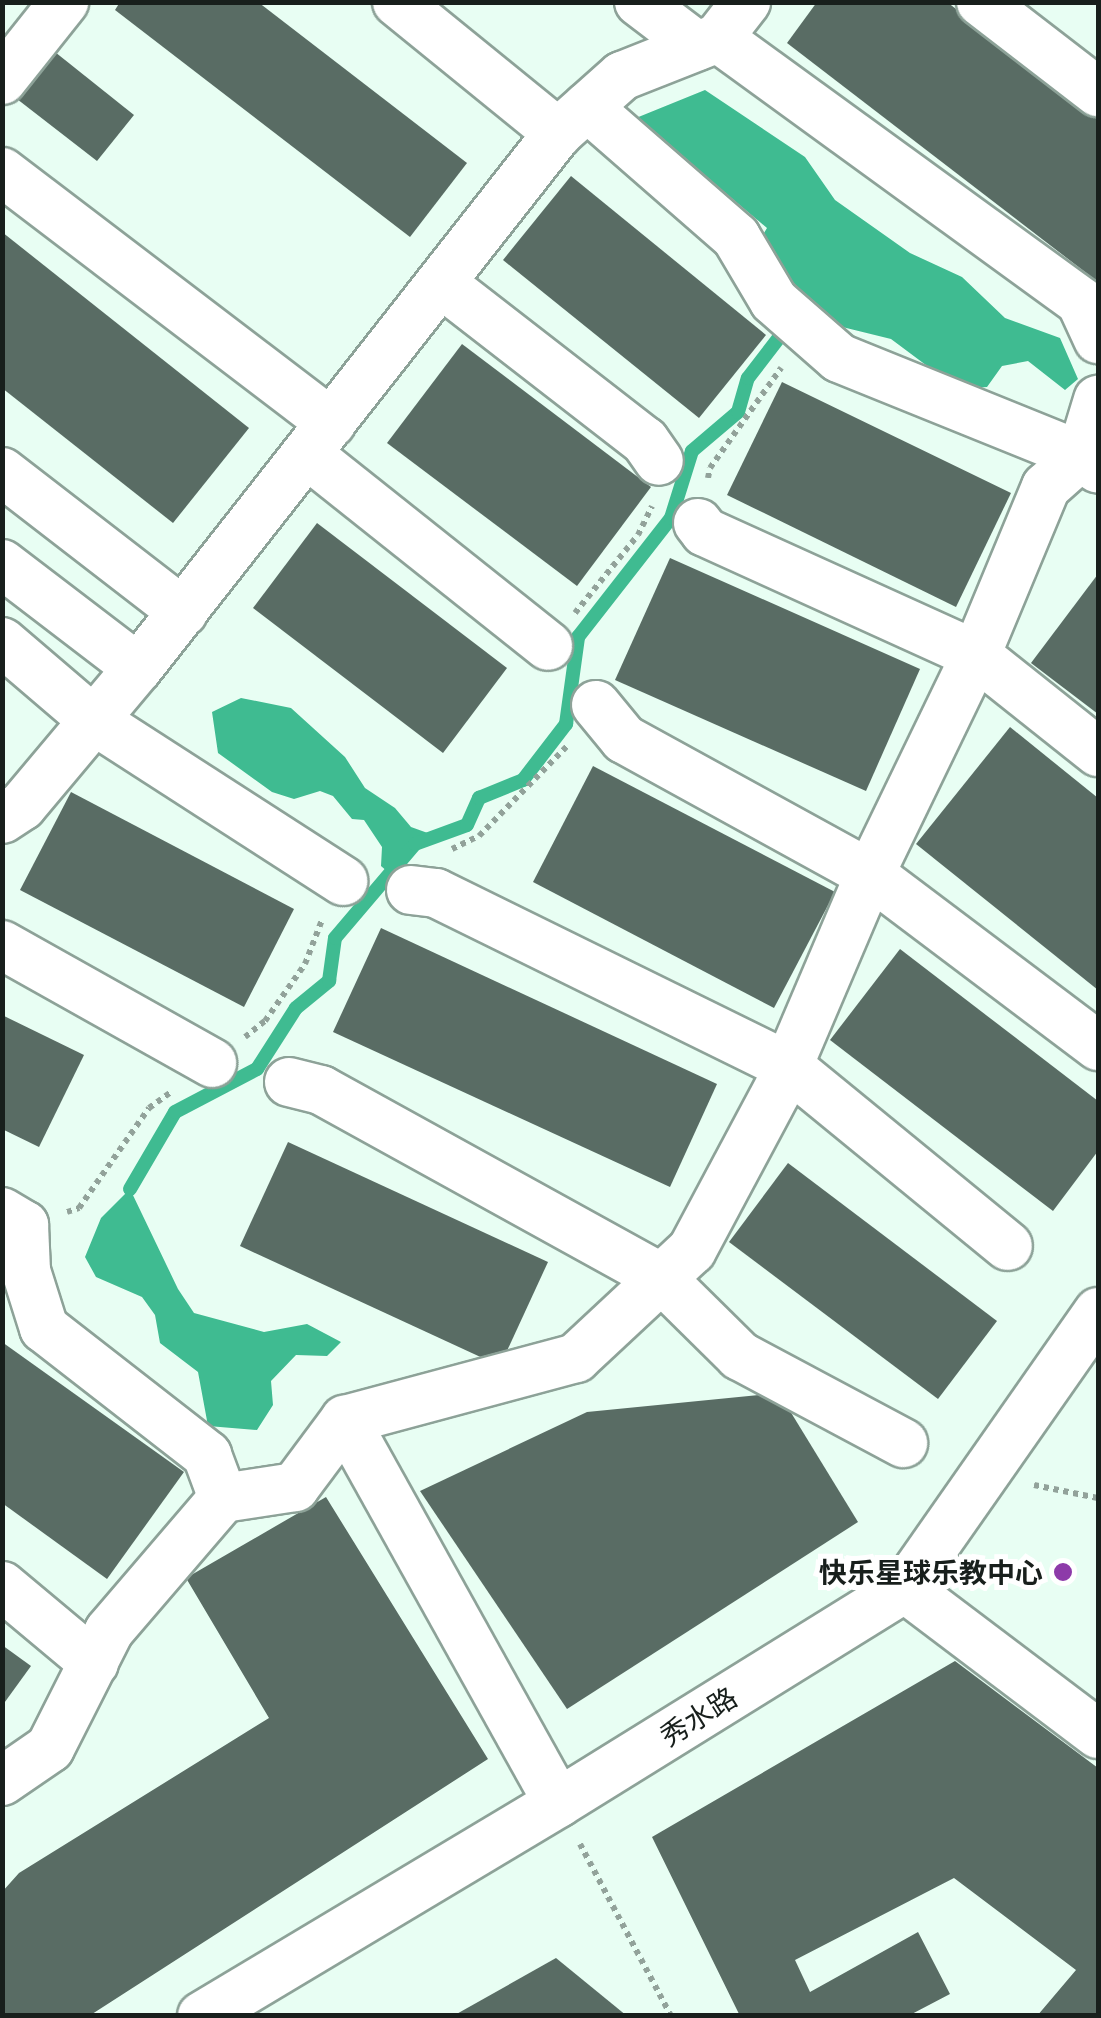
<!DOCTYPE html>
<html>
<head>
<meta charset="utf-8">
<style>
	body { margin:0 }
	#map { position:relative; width:1101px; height:2018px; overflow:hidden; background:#e8fef3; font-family:"Open Sans","Noto Sans SC",sans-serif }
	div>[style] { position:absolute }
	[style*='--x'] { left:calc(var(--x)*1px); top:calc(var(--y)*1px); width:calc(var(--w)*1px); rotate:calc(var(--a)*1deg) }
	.water>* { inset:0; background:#3fbb91 }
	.stream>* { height:14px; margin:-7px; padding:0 7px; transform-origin:7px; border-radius:7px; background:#3fbb91 }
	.building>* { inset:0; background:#596c64 }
	.path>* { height:6px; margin-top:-3px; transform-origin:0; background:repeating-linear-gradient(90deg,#92a29a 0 5px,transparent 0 10px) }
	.roads { filter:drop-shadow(2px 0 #8da298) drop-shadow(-2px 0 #8da298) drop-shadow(0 2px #8da298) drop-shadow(0 -2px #8da298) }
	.minor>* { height:48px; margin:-24px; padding:0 24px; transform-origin:24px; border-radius:24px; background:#fff }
	.dots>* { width:28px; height:28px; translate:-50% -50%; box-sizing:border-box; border:5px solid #fff; border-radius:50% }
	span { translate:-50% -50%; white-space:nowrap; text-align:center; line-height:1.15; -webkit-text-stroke:10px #fff; paint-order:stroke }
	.poi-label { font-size:28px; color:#181f1c; font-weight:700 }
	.right { translate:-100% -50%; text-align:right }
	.street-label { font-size:28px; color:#181f1c }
	.frame { position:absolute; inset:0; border:5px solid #181f1c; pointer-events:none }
</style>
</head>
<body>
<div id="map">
	<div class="water">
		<div style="clip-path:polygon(705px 90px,805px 157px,835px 200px,910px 253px,962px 277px,1005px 318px,1060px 338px,1078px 379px,1065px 390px,1028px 361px,1002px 366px,987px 387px,958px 389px,891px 339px,818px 321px,753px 251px,767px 228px,636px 118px)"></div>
		<div style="clip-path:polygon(241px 698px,291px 708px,345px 757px,365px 788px,395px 808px,411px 827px,436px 836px,415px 844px,389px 873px,381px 866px,382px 847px,364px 820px,352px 819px,333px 796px,320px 791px,294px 799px,272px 792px,218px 753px,212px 712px)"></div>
		<div style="clip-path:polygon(130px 1189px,178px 1289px,194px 1313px,264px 1332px,307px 1324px,341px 1342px,327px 1356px,296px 1355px,271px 1381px,273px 1405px,257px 1430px,208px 1426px,198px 1372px,160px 1343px,155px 1315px,142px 1297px,96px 1277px,85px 1257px,101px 1218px)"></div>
	</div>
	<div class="stream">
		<div style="--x:130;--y:1189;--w:89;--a:-59.7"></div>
		<div style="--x:175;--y:1112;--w:93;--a:-27.7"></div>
		<div style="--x:257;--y:1069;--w:72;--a:-57.4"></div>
		<div style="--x:296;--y:1008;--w:43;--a:-39.3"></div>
		<div style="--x:329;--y:981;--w:43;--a:-82.1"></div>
		<div style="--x:335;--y:938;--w:123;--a:-49.6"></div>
		<div style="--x:415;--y:844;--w:55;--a:-20.1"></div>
		<div style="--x:467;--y:825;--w:30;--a:-66"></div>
		<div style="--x:479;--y:798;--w:48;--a:-22.2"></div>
		<div style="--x:523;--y:780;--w:71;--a:-52.5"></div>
		<div style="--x:566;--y:724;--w:88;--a:-82.1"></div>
		<div style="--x:578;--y:637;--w:151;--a:-52"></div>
		<div style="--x:671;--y:518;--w:70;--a:-72.6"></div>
		<div style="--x:692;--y:451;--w:60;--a:-40.3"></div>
		<div style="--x:738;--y:412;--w:35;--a:-74"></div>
		<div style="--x:748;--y:378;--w:71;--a:-52.5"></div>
	</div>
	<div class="building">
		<div style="clip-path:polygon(120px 2px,258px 2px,467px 163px,410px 237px,115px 10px)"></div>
		<div style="clip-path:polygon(817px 2px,947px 2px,1098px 119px,1098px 282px,787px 43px)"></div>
		<div style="clip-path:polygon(55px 52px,134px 115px,97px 161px,17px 99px)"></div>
		<div style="clip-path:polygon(571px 176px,766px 335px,699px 418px,503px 260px)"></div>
		<div style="clip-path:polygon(2px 232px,249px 428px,173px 523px,2px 388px)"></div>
		<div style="clip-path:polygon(462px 344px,651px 487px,577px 586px,387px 443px)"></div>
		<div style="clip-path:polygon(782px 382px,1011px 493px,956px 607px,727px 495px)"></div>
		<div style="clip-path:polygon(317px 523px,507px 668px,443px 753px,253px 608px)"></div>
		<div style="clip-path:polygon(670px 558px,920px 669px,866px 791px,615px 680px)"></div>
		<div style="clip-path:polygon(1098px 574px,1098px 714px,1031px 663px)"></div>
		<div style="clip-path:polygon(1010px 727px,1098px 798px,1098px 990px,916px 844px)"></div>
		<div style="clip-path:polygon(593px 766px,835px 892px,774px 1008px,533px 882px)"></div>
		<div style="clip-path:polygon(71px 792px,294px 909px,244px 1007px,20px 890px)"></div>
		<div style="clip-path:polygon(381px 928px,717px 1084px,670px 1187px,333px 1032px)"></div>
		<div style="clip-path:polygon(900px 949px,1098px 1101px,1098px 1151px,1053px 1211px,830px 1040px)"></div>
		<div style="clip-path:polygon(2px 1015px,84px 1055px,39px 1147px,2px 1129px)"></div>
		<div style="clip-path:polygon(288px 1142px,548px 1262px,500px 1366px,240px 1246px)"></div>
		<div style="clip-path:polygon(788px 1163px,997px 1321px,938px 1399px,729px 1242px)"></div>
		<div style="clip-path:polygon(2px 1342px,184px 1472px,107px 1579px,2px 1503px)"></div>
		<div style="clip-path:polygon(779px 1393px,858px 1522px,567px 1709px,420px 1491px,587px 1412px)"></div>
		<div style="clip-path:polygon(326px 1497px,488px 1759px,89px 2016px,2px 2016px,2px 1892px,19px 1873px,269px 1718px,186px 1578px)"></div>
		<div style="clip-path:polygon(2px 1645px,31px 1666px,2px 1706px)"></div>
		<div style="clip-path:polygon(955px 1661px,1098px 1768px,1098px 2016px,1037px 2016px,1076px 1970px,954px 1878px,795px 1960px,810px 1992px,918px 1932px,950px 1994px,908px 2016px,740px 2016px,652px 1837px)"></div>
		<div style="clip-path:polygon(556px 1958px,627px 2016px,453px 2016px)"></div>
	</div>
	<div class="path">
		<div style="--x:708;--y:478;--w:10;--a:-79"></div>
		<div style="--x:710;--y:468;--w:123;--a:-54.6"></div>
		<div style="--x:575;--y:613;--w:100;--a:-51.1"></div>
		<div style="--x:638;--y:535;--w:32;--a:-64"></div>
		<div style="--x:452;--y:849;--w:30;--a:-26"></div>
		<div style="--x:479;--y:836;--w:127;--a:-45.6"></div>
		<div style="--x:245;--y:1037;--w:26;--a:-39"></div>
		<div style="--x:265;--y:1021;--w:70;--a:-54.9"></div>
		<div style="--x:305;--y:964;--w:47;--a:-68.9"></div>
		<div style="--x:67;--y:1212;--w:13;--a:-18"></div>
		<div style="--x:79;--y:1208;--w:122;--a:-55"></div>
		<div style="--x:149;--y:1108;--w:27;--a:-36"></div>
		<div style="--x:1034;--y:1485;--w:65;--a:11.5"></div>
		<div style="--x:580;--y:1844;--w:195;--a:62.1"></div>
	</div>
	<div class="roads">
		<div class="minor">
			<div style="--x:397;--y:2;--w:208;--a:39.1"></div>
			<div style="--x:639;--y:2;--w:73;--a:37.2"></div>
			<div style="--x:981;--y:2;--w:148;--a:37.6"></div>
			<div style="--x:718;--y:38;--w:46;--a:-52.1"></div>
			<div style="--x:2;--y:80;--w:100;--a:-51.5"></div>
			<div style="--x:587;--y:107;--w:198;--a:41.1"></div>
			<div style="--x:736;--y:237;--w:74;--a:59.3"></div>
			<div style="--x:774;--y:301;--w:86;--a:41.2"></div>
			<div style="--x:839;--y:358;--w:261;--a:22"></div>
			<div style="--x:1081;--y:456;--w:21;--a:37"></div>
			<div style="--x:2;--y:172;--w:414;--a:37.3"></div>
			<div style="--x:441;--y:283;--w:258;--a:37.8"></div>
			<div style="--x:645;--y:441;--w:24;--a:55"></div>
			<div style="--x:307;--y:454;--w:308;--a:38.5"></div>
			<div style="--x:2;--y:472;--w:229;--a:37.7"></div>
			<div style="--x:698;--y:523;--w:11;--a:52"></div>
			<div style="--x:705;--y:532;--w:298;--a:24.4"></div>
			<div style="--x:976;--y:655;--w:156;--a:38.5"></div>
			<div style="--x:2;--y:564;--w:171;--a:37.4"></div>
			<div style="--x:2;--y:642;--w:118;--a:40.5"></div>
			<div style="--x:92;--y:719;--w:299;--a:32.8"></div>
			<div style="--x:596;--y:705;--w:44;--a:50.5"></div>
			<div style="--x:624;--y:739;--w:281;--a:28.8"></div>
			<div style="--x:870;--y:874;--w:286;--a:37"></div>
			<div style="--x:2;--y:819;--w:24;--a:-33"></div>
			<div style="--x:22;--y:806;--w:180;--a:-50"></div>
			<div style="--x:138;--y:668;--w:680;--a:-51.87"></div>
			<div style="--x:558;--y:133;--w:86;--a:-41.7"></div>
			<div style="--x:622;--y:76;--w:103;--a:-21.6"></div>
			<div style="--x:718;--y:38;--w:449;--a:36"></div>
			<div style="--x:1081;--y:302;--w:41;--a:65.3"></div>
			<div style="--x:411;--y:890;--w:25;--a:7"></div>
			<div style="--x:436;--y:893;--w:392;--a:26.2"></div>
			<div style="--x:788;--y:1066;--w:284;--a:39.3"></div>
			<div style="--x:2;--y:945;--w:241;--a:29.3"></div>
			<div style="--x:289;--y:1082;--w:33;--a:14"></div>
			<div style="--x:321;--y:1090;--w:389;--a:28.9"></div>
			<div style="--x:661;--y:1278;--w:111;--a:44.6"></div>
			<div style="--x:740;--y:1356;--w:185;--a:28.1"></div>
			<div style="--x:2;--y:1212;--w:26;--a:31"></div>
			<div style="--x:24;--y:1225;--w:46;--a:87.5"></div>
			<div style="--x:26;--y:1271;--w:60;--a:72.5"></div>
			<div style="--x:44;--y:1328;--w:207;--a:37.9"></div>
			<div style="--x:207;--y:1455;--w:46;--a:69.6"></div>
			<div style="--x:345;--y:1420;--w:438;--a:60.9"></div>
			<div style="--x:2;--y:1586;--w:120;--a:39.9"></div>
			<div style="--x:905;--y:1588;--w:242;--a:37.1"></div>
			<div style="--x:2;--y:1781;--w:58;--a:-34.5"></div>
			<div style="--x:50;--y:1748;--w:131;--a:-63.2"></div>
			<div style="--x:109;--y:1631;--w:175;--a:-49.4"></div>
			<div style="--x:223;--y:1498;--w:73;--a:-8.7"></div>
			<div style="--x:295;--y:1487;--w:84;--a:-53.3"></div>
			<div style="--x:345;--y:1420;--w:239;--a:-15"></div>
			<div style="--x:576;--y:1358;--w:158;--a:-43"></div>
			<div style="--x:692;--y:1250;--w:187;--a:-61.9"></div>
			<div style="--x:780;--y:1085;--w:229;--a:-66.9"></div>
			<div style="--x:870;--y:874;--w:243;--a:-64.2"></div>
			<div style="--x:976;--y:655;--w:182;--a:-67.4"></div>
			<div style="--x:1046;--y:487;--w:47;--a:-41.5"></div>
			<div style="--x:1081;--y:456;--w:59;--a:-73.1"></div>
			<div style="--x:202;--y:2016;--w:415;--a:-30.9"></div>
			<div style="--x:558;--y:1803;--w:408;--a:-31.8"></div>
			<div style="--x:905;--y:1588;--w:337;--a:-55"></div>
		</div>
	</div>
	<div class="dots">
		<div style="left:1063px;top:1572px;background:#8d3aa9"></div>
	</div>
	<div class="poi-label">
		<span class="right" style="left:1043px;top:1572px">快乐星球乐教中心</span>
	</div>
	<div class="street-label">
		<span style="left:698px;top:1716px;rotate:-32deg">秀水路</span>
	</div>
	<div class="frame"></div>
</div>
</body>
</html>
